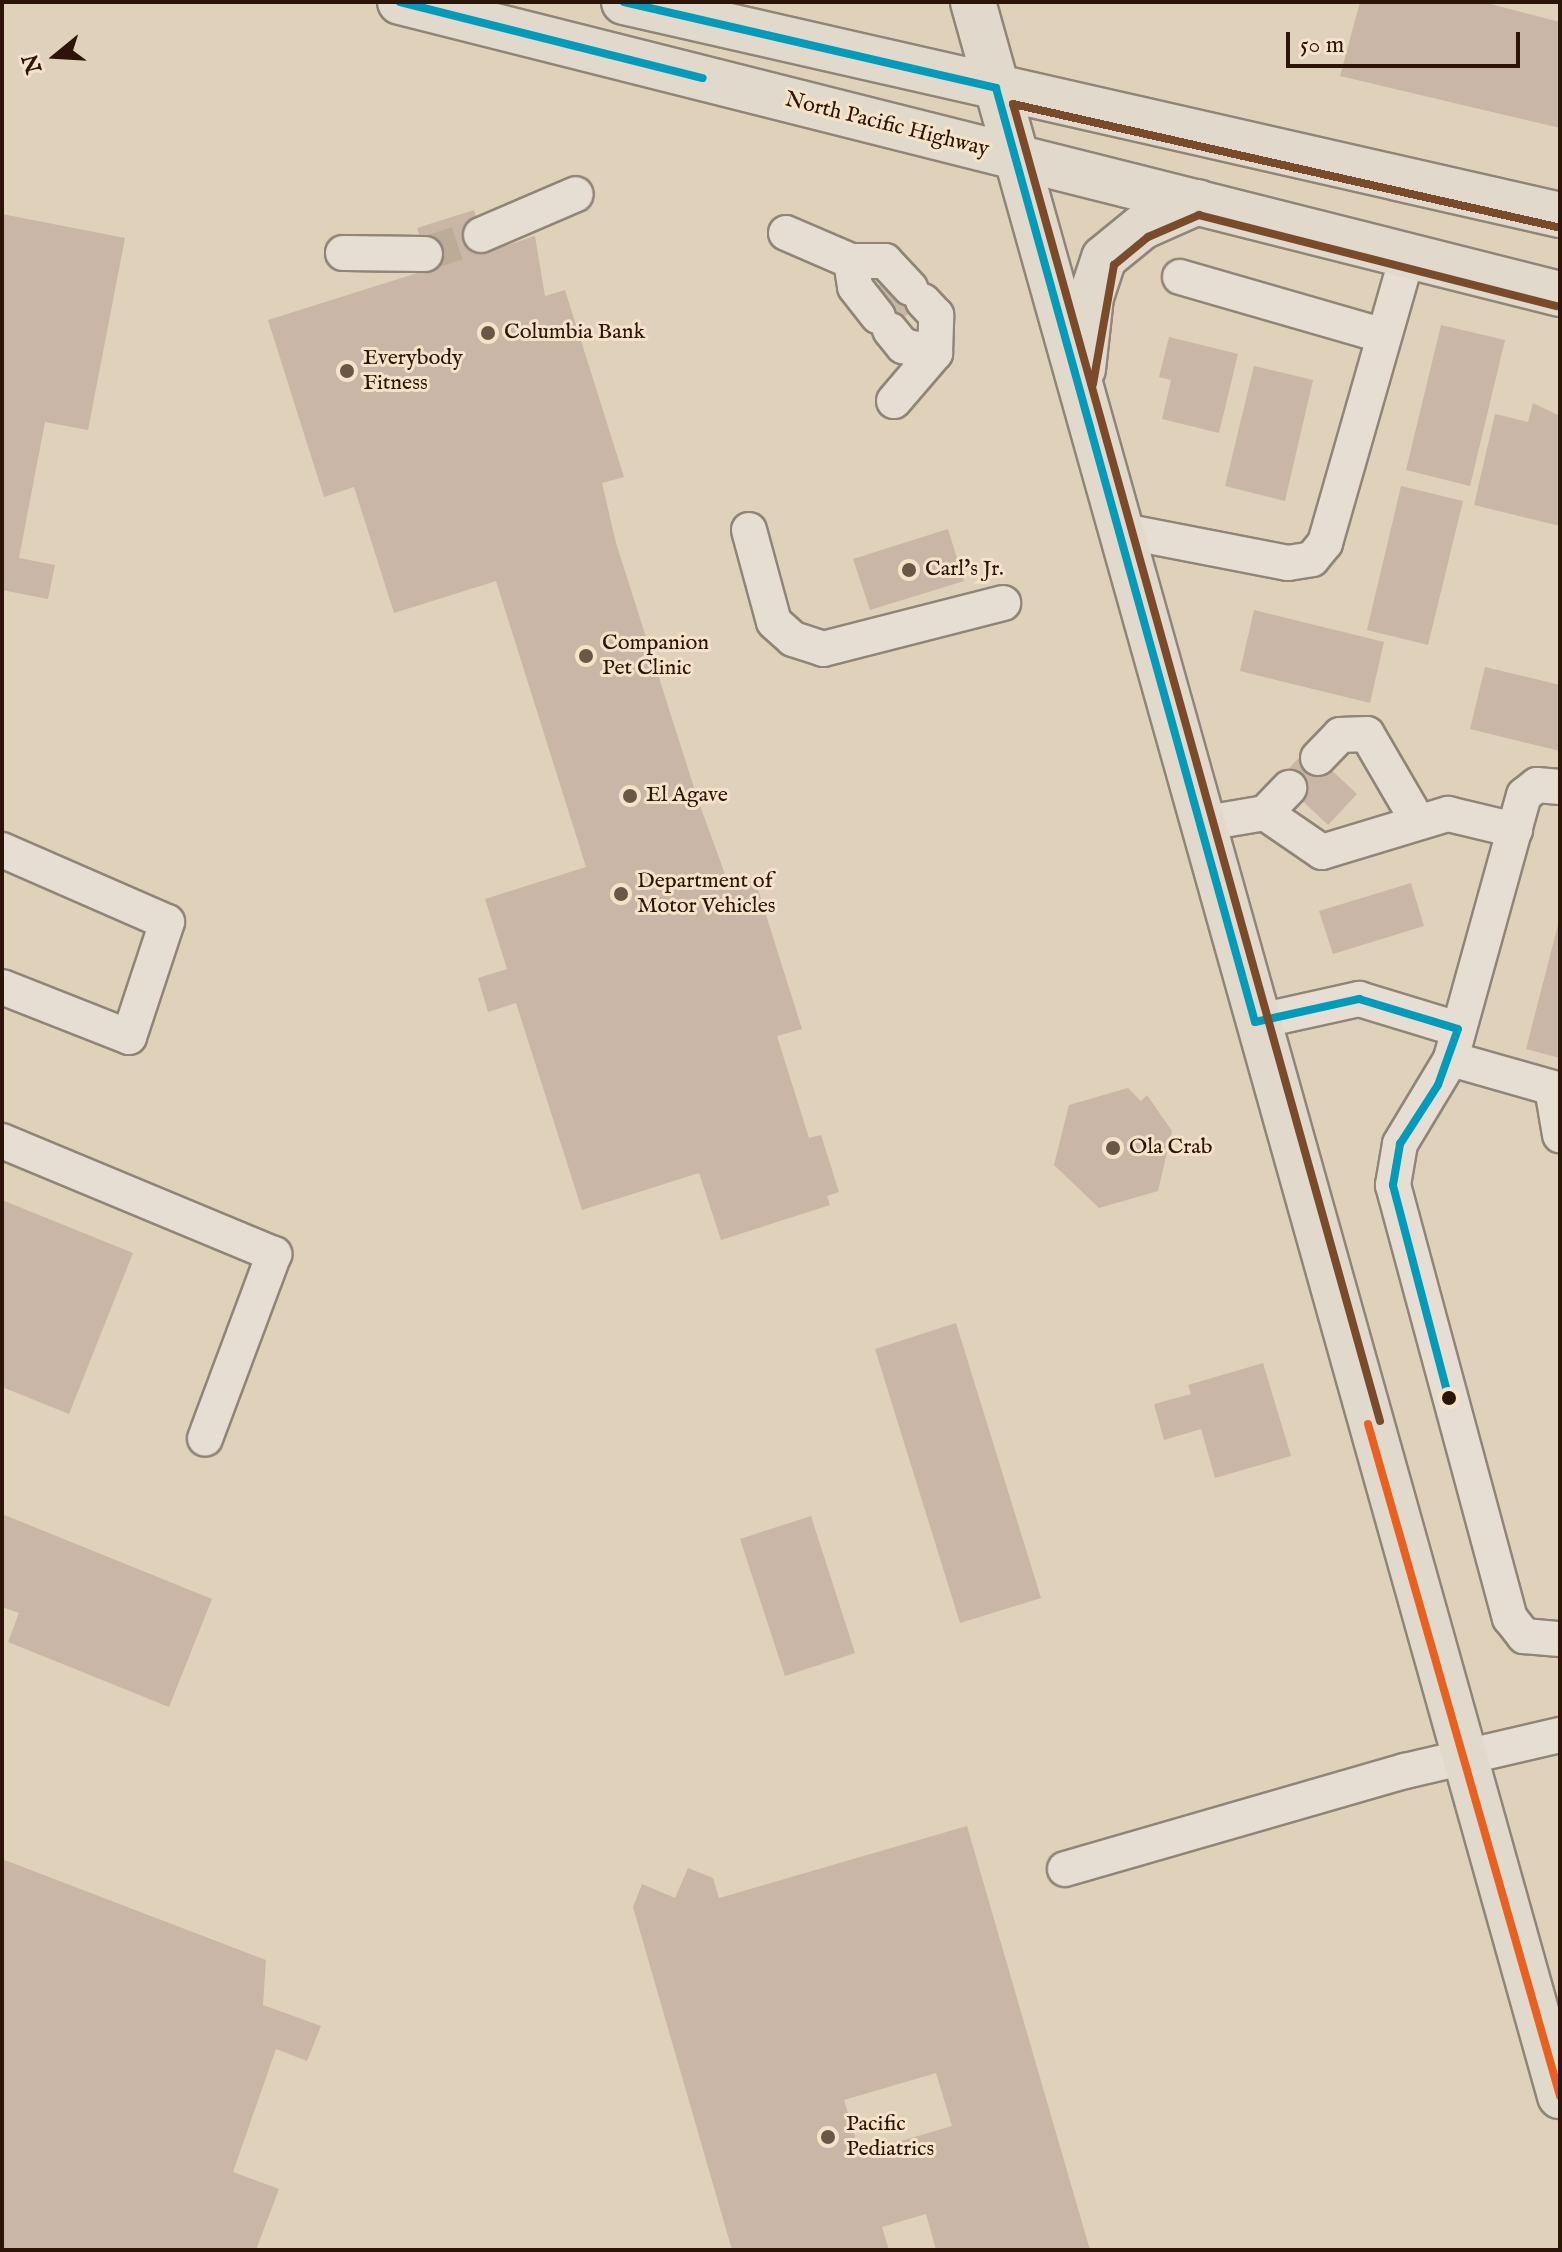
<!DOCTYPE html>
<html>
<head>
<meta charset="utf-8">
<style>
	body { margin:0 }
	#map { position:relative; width:1562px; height:2252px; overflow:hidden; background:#e0d1bb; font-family:"IM FELL English",serif }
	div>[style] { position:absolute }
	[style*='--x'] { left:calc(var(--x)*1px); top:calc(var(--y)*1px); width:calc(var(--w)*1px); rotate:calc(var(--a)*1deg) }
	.building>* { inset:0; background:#c9b6a7 }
	.minor-tunnel>* { height:34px; margin-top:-17px; transform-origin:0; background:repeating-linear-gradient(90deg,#bcab97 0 34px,transparent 0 51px) }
	.roads { filter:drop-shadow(2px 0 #908577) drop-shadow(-2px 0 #908577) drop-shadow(0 2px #908577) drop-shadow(0 -2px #908577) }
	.minor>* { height:34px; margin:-17px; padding:0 17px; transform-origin:17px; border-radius:17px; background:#e6ded3 }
	.major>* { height:44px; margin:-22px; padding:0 22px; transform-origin:22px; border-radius:22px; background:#e1d9cc }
	.bus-1>* { height:8px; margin:-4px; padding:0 4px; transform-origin:4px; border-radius:4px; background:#049aba }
	.bus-2>* { height:8px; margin:-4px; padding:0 4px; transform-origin:4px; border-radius:4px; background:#7a4b2a }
	.bus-3>* { height:8px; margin:-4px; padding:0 4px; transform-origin:4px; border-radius:4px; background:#e86121 }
	.dots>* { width:22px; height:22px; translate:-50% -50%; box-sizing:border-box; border:4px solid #f5e3c9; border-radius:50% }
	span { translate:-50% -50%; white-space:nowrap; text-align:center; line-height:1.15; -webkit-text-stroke:6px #f5e3c9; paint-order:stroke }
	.street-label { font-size:22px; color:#2c1408 }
	.poi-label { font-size:22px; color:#2c1408 }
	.left { translate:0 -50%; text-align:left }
	.frame { position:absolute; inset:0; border:4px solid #2c1408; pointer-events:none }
	.north { position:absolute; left:16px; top:16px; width:80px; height:80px; -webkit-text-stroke:6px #f5e3c9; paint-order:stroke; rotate:252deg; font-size:22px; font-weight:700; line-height:32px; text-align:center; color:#2c1408 }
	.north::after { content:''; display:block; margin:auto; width:28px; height:36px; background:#2c1408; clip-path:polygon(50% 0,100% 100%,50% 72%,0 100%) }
	.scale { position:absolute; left:1286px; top:32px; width:234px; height:36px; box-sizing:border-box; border:4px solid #2c1408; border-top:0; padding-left:10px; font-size:24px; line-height:28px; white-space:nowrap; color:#2c1408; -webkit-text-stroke:6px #f5e3c9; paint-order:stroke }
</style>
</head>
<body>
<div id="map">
	<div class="building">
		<div style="clip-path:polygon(1360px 2px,1483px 2px,1560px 22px,1560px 128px,1340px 76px)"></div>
		<div style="clip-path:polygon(474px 210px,487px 252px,535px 236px,545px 296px,565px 290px,624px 477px,602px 483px,616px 543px,698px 800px,730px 888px,755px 880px,802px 1029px,777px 1036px,809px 1138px,821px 1135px,839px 1192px,827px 1196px,830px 1205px,721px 1240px,699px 1173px,582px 1210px,516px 1003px,488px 1012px,478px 978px,507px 969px,485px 899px,586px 867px,496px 581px,394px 613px,354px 487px,324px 497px,268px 320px,430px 269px,417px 228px)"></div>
		<div style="clip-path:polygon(2px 214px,125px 238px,88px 430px,45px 422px,19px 558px,55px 565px,48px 599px,2px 590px)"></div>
		<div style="clip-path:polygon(890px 275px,930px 295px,886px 333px,873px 291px)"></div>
		<div style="clip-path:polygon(1441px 325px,1505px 340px,1470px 486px,1406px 470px)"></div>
		<div style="clip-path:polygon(1169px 337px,1238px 354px,1219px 433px,1162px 419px,1171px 380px,1159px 377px)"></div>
		<div style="clip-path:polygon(1254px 366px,1313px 380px,1285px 501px,1225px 486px)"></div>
		<div style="clip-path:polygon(1533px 403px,1560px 416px,1560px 526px,1474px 505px,1495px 414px,1528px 422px)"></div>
		<div style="clip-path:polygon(1401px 486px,1463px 501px,1428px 645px,1367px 630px)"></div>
		<div style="clip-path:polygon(948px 529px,964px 581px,870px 610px,853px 559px)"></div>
		<div style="clip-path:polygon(1254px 610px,1384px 642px,1370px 703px,1240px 671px)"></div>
		<div style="clip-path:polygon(1485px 667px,1560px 685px,1560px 751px,1470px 729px)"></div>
		<div style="clip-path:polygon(1308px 748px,1357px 794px,1328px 825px,1279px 779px)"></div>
		<div style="clip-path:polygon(1411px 883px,1424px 926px,1333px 954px,1319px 911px)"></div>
		<div style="clip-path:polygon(1559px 921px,1560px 921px,1560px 1058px,1526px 1049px)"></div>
		<div style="clip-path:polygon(1128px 1088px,1141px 1101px,1147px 1095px,1172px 1131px,1158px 1191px,1099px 1208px,1054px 1165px,1069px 1105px)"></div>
		<div style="clip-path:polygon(2px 1200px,133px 1253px,69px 1414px,2px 1387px)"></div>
		<div style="clip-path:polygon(956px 1323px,1041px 1598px,960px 1623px,875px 1349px)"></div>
		<div style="clip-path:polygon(1263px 1363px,1291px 1456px,1215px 1478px,1201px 1429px,1164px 1440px,1154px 1404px,1191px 1394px,1188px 1385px)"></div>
		<div style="clip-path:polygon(2px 1514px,212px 1599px,169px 1707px,8px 1642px,19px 1613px,2px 1607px)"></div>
		<div style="clip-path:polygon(811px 1516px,855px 1653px,785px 1676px,740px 1539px)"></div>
		<div style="clip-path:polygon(evenodd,967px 1826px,1090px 2250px,936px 2250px,926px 2214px,882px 2227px,889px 2250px,732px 2250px,633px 1907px,642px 1884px,675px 1898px,688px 1868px,713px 1878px,719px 1898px,967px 1826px,936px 2073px,952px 2126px,860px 2153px,844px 2100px,936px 2073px)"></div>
		<div style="clip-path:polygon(2px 1859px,266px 1960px,263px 2005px,321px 2026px,307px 2061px,276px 2049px,233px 2172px,279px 2189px,256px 2250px,2px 2250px)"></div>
	</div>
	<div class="minor-tunnel">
		<div style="--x:425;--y:254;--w:59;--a:-18.7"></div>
	</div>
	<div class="roads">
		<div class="minor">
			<div style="--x:786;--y:233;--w:71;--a:23.3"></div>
			<div style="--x:851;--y:261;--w:26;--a:81"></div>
			<div style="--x:855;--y:287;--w:37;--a:52"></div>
			<div style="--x:481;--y:235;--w:103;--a:-23.3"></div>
			<div style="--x:343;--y:253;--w:82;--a:0.7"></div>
			<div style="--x:851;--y:261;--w:34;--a:0"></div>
			<div style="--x:885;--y:261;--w:37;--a:47"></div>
			<div style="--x:1180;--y:277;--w:212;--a:16.1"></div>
			<div style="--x:890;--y:330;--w:21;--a:51"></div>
			<div style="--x:903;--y:346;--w:33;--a:12"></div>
			<div style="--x:894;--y:401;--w:63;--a:-49.5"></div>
			<div style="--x:935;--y:353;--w:38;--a:-88"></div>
			<div style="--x:936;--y:315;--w:19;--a:-133"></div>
			<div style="--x:749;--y:530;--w:95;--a:74.8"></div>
			<div style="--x:774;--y:622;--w:25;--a:42"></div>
			<div style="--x:793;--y:639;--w:32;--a:18"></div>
			<div style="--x:823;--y:649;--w:186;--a:-14.3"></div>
			<div style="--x:1123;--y:531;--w:168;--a:11"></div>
			<div style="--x:1288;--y:563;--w:24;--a:-9"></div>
			<div style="--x:1312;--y:559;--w:21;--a:-51"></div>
			<div style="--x:1325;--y:543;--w:298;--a:-74"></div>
			<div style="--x:1318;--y:758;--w:32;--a:-46"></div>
			<div style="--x:1340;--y:735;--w:27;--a:-2"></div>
			<div style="--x:1367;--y:734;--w:99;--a:59.8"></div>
			<div style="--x:1560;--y:787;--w:23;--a:-175"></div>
			<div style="--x:1537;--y:785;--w:16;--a:142"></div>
			<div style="--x:1524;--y:795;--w:274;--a:105.5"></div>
			<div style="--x:1451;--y:1059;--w:99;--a:121"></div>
			<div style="--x:1400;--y:1144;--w:42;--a:99.7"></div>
			<div style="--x:1393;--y:1185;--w:449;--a:74.9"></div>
			<div style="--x:1510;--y:1618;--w:23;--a:52"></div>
			<div style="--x:1524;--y:1636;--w:36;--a:5"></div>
			<div style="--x:1265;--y:813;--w:35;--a:-46"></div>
			<div style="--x:1200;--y:824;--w:66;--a:-9.6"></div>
			<div style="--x:1265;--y:813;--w:69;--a:34.4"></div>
			<div style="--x:1322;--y:852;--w:132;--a:-16.8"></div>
			<div style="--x:1448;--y:814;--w:69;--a:13.4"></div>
			<div style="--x:2;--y:850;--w:180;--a:23.6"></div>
			<div style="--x:167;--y:922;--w:121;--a:108.3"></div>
			<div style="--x:129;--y:1037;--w:136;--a:-158.5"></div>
			<div style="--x:1255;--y:1022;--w:107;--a:-12.5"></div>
			<div style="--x:1359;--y:999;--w:103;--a:16.9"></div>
			<div style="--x:1451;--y:1059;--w:113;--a:15.9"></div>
			<div style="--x:1552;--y:1088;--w:48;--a:80.3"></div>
			<div style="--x:2;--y:1141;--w:295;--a:22.6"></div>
			<div style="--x:274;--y:1254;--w:197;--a:110.5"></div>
			<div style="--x:1065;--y:1869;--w:354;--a:-16.1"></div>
			<div style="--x:1405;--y:1771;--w:159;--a:-13.1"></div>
		</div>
		<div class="major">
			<div style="--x:400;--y:2;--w:1196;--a:14.13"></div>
			<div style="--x:624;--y:2;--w:960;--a:12.82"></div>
			<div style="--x:973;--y:2;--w:2175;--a:74.34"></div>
			<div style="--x:1083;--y:369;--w:72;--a:-83.7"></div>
			<div style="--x:1091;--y:297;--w:41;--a:-71.6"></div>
			<div style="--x:1104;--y:258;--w:49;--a:-39.2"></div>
			<div style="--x:1142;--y:227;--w:61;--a:-24.1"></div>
		</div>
	</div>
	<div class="bus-1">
		<div style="--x:400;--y:2;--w:312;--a:14.1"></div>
		<div style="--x:624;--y:2;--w:382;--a:13"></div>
		<div style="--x:996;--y:88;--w:969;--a:74.5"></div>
		<div style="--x:1255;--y:1022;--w:107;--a:-12.5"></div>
		<div style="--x:1359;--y:999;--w:103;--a:16.9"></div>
		<div style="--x:1449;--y:1399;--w:221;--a:-104.7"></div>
		<div style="--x:1393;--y:1185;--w:42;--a:-80.3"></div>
		<div style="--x:1400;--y:1144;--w:70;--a:-57.2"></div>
		<div style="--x:1438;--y:1085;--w:59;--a:-70.3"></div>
	</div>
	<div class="bus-2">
		<div style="--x:1093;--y:384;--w:121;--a:-80"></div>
		<div style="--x:1114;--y:265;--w:44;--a:-39.5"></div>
		<div style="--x:1148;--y:237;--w:56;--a:-23.3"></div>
		<div style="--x:1199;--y:215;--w:369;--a:14.3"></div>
		<div style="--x:1380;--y:1421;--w:1367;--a:-105.57"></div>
		<div style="--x:1013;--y:104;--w:558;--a:12.74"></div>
	</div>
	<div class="bus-3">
		<div style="--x:1368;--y:1424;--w:699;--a:74.05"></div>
	</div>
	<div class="dots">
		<div style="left:488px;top:333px;background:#6b5647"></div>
		<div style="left:347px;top:371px;background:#6b5647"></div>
		<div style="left:909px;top:570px;background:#6b5647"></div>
		<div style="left:586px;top:656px;background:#6b5647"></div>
		<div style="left:630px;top:796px;background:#6b5647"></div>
		<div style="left:621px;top:894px;background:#6b5647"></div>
		<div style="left:1113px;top:1148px;background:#6b5647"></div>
		<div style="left:1449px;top:1398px;background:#2c1408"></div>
		<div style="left:828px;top:2137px;background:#6b5647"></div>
	</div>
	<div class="street-label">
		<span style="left:887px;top:125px;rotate:14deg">North Pacific Highway</span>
	</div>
	<div class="poi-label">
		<span class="left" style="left:504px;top:333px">Columbia Bank</span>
		<span class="left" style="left:363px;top:371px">Everybody<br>Fitness</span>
		<span class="left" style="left:925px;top:570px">Carl's Jr.</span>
		<span class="left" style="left:602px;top:656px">Companion<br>Pet Clinic</span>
		<span class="left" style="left:646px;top:796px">El Agave</span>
		<span class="left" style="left:637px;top:894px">Department of<br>Motor Vehicles</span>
		<span class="left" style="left:1129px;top:1148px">Ola Crab</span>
		<span class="left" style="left:846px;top:2137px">Pacific<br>Pediatrics</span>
	</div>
	<div class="frame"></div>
	<div class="north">N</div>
	<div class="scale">50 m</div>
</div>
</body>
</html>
